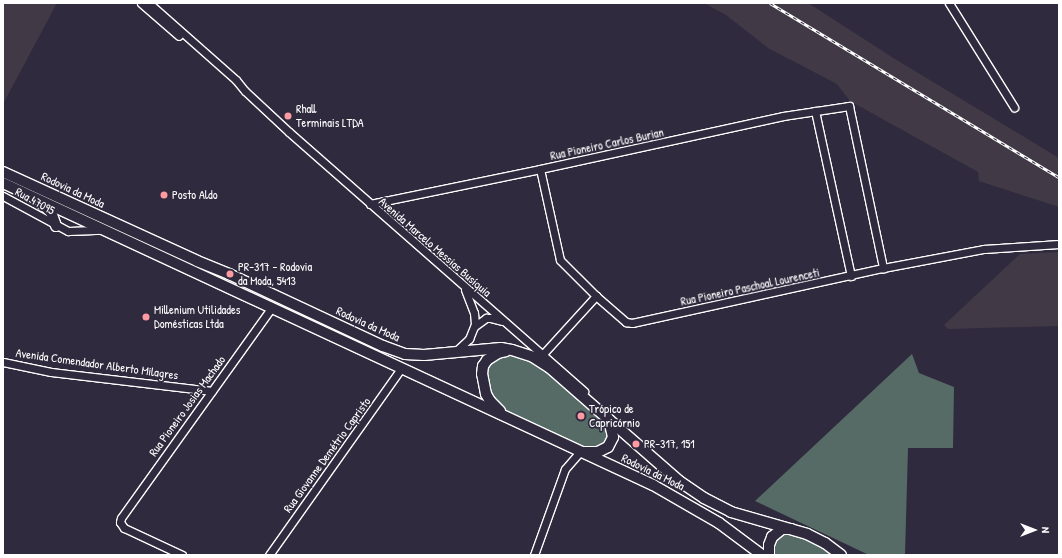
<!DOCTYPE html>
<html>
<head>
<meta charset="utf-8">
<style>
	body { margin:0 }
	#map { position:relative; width:1062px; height:558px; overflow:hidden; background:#2f2a3d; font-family:"Patrick Hand",sans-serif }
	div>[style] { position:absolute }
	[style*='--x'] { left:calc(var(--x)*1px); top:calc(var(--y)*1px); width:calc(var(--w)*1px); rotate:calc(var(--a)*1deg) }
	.built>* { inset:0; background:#423946 }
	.green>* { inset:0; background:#566b66 }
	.roads { filter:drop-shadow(1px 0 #fff) drop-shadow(-1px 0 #fff) drop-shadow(0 1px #fff) drop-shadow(0 -1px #fff) }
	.minor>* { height:7px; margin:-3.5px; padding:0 3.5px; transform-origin:3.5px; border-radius:3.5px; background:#2f2a3d }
	.highway>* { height:10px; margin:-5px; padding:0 5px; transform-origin:5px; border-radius:5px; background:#2f2a3d }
	.rail>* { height:3px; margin-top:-1.5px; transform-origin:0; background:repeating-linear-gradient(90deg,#2f2a3d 0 4.5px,#fff 0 9px); box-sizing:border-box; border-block:1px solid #fff }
	.dots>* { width:11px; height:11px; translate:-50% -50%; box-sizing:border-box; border:2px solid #2f2a3d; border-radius:50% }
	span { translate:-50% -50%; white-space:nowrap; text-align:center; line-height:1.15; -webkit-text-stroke:3.5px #2f2a3d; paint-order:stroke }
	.poi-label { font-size:12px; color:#fff }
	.left { translate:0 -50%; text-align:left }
	.street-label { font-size:12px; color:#fff }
	.frame { position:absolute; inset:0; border:4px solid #fff; pointer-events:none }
	.north { position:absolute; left:1014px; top:510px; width:40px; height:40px; -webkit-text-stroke:3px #2f2a3d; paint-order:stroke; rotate:90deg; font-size:11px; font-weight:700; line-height:16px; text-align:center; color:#fff }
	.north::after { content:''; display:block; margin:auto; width:14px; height:18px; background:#fff; clip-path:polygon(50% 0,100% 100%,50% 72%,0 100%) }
</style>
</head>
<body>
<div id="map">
	<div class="built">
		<div style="clip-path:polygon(3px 3px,57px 3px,3px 104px)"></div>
		<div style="clip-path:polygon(704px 3px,808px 3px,895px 59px,1059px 158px,1059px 207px,979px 181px,978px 172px,850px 101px,837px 84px,768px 48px,726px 15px)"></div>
		<div style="clip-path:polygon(1059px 252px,1059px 326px,948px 329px,944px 325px,1020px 254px)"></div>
	</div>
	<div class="green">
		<div style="clip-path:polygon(498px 353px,533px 357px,609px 419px,611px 443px,589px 451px,507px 417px,486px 394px,487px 360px)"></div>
		<div style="clip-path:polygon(912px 354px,919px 373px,954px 387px,953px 448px,908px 448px,905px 555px,869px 555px,755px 501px)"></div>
		<div style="clip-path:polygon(793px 528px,830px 551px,831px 555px,769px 555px,770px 541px)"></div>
	</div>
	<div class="roads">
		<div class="minor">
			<div style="--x:141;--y:3;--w:50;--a:41"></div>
			<div style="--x:149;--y:3;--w:116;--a:41.5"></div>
			<div style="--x:236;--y:80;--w:14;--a:51"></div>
			<div style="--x:245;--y:91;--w:60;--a:43"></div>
			<div style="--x:289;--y:132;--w:393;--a:41.3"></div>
			<div style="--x:949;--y:3;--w:123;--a:58"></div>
			<div style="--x:815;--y:111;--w:169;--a:77.7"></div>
			<div style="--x:540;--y:169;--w:93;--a:77.6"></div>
			<div style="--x:560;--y:260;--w:51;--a:45"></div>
			<div style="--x:596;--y:296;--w:40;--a:41"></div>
			<div style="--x:626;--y:322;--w:6;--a:9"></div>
			<div style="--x:632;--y:323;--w:257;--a:-12.4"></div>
			<div style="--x:883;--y:268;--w:103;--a:-10.7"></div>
			<div style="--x:984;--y:249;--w:75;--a:-3.8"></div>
			<div style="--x:3;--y:196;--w:74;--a:28.3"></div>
			<div style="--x:68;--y:231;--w:34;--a:-2"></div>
			<div style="--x:370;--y:204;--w:174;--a:-11.6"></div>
			<div style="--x:540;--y:169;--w:249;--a:-12.3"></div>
			<div style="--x:783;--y:116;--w:67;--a:-8.6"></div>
			<div style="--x:849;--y:106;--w:166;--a:78.1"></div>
			<div style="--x:475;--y:326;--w:14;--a:-36"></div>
			<div style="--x:486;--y:318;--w:5;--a:0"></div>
			<div style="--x:491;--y:318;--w:11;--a:15"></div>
			<div style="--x:456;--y:351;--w:18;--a:-43"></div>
			<div style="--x:469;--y:339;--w:16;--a:-68"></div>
			<div style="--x:475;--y:324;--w:11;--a:-95"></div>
			<div style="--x:474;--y:313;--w:25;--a:-111"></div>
			<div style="--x:543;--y:354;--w:79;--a:-47.6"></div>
			<div style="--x:3;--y:362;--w:49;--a:11.8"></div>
			<div style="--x:51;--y:372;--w:162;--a:6.7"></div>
			<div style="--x:182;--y:555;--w:64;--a:-155"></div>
			<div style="--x:124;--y:528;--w:7;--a:-124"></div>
			<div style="--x:120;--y:522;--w:4;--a:-76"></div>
			<div style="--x:121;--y:518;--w:259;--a:-54.4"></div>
			<div style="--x:269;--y:555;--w:230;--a:-54.7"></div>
			<div style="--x:534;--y:555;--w:91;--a:-70.2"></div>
			<div style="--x:565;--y:469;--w:23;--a:-49"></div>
		</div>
		<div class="highway">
			<div style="--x:3;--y:172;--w:213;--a:24.6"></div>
			<div style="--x:197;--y:261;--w:35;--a:22"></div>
			<div style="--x:229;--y:274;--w:170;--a:25.1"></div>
			<div style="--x:383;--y:346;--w:23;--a:20"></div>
			<div style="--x:405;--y:354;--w:19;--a:3"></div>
			<div style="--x:424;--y:355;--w:77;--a:-5.2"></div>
			<div style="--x:501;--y:348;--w:11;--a:10"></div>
			<div style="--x:512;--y:350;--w:22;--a:18"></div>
			<div style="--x:533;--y:357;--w:20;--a:33"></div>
			<div style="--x:550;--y:368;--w:171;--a:41.2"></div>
			<div style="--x:679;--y:481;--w:30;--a:34"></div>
			<div style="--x:704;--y:498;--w:30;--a:27"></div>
			<div style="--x:731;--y:512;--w:79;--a:16.1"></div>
			<div style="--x:807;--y:534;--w:20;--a:27"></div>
			<div style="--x:825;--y:543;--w:20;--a:37"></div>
			<div style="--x:3;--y:183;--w:717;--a:24.92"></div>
			<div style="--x:653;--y:485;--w:76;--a:29.9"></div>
			<div style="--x:719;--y:523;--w:54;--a:36.7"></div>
			<div style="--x:42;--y:204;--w:12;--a:42"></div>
			<div style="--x:51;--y:212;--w:15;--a:70"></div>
			<div style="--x:500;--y:411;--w:14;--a:-135"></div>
			<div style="--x:490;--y:401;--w:8;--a:-120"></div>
			<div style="--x:486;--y:394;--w:20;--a:-101"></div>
			<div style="--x:482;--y:374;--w:8;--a:-83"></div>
			<div style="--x:483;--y:366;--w:7;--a:-56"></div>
			<div style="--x:487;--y:360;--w:13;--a:-32"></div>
			<div style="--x:498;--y:353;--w:8;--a:-14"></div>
			<div style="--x:584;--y:452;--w:14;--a:0"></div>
			<div style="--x:598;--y:452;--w:11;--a:-27"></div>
			<div style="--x:608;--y:447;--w:11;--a:-63"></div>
			<div style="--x:613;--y:437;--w:18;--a:-103"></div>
			<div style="--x:769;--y:555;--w:10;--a:-90"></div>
			<div style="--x:769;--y:545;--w:9;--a:-69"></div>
			<div style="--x:772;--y:537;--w:13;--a:-39"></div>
			<div style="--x:782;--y:529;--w:9;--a:0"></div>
		</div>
	</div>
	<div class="rail">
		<div style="--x:770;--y:3;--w:337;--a:31.1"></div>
	</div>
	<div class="dots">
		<div style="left:288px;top:116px;background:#ff9aa2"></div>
		<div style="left:164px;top:195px;background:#ff9aa2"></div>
		<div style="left:230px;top:274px;background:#ff9aa2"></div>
		<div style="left:146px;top:317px;background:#ff9aa2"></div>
		<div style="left:581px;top:416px;background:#ff9aa2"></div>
		<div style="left:636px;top:444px;background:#ff9aa2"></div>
	</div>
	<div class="poi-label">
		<span class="left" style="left:296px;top:116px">Rhall<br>Terminais LTDA</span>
		<span class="left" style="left:172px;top:195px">Posto Aldo</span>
		<span class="left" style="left:238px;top:274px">PR-317 - Rodovia<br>da Moda, 5413</span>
		<span class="left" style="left:154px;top:317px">Millenium Utilidades<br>Domésticas Ltda</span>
		<span class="left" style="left:589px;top:416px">Trópico de<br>Capricórnio</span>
		<span class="left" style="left:644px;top:444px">PR-317, 151</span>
	</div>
	<div class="street-label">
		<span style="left:607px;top:144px;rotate:-12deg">Rua Pioneiro Carlos Burian</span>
		<span style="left:73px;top:190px;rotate:25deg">Rodovia da Moda</span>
		<span style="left:35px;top:201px;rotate:29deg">Rua 47095</span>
		<span style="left:435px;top:247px;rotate:41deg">Avenida Marcelo Messias Busíquia</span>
		<span style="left:750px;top:287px;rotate:-12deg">Rua Pioneiro Paschoal Lourenceti</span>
		<span style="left:368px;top:324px;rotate:24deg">Rodovia da Moda</span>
		<span style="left:97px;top:364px;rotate:8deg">Avenida Comendador Alberto Milagres</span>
		<span style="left:187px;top:406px;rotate:-54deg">Rua Pioneiro Josias Machado</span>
		<span style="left:327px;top:455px;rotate:-54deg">Rua Giovanne Demétrio Capristo</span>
		<span style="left:653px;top:472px;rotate:26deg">Rodovia da Moda</span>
	</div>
	<div class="frame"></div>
	<div class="north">N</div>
</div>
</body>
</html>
